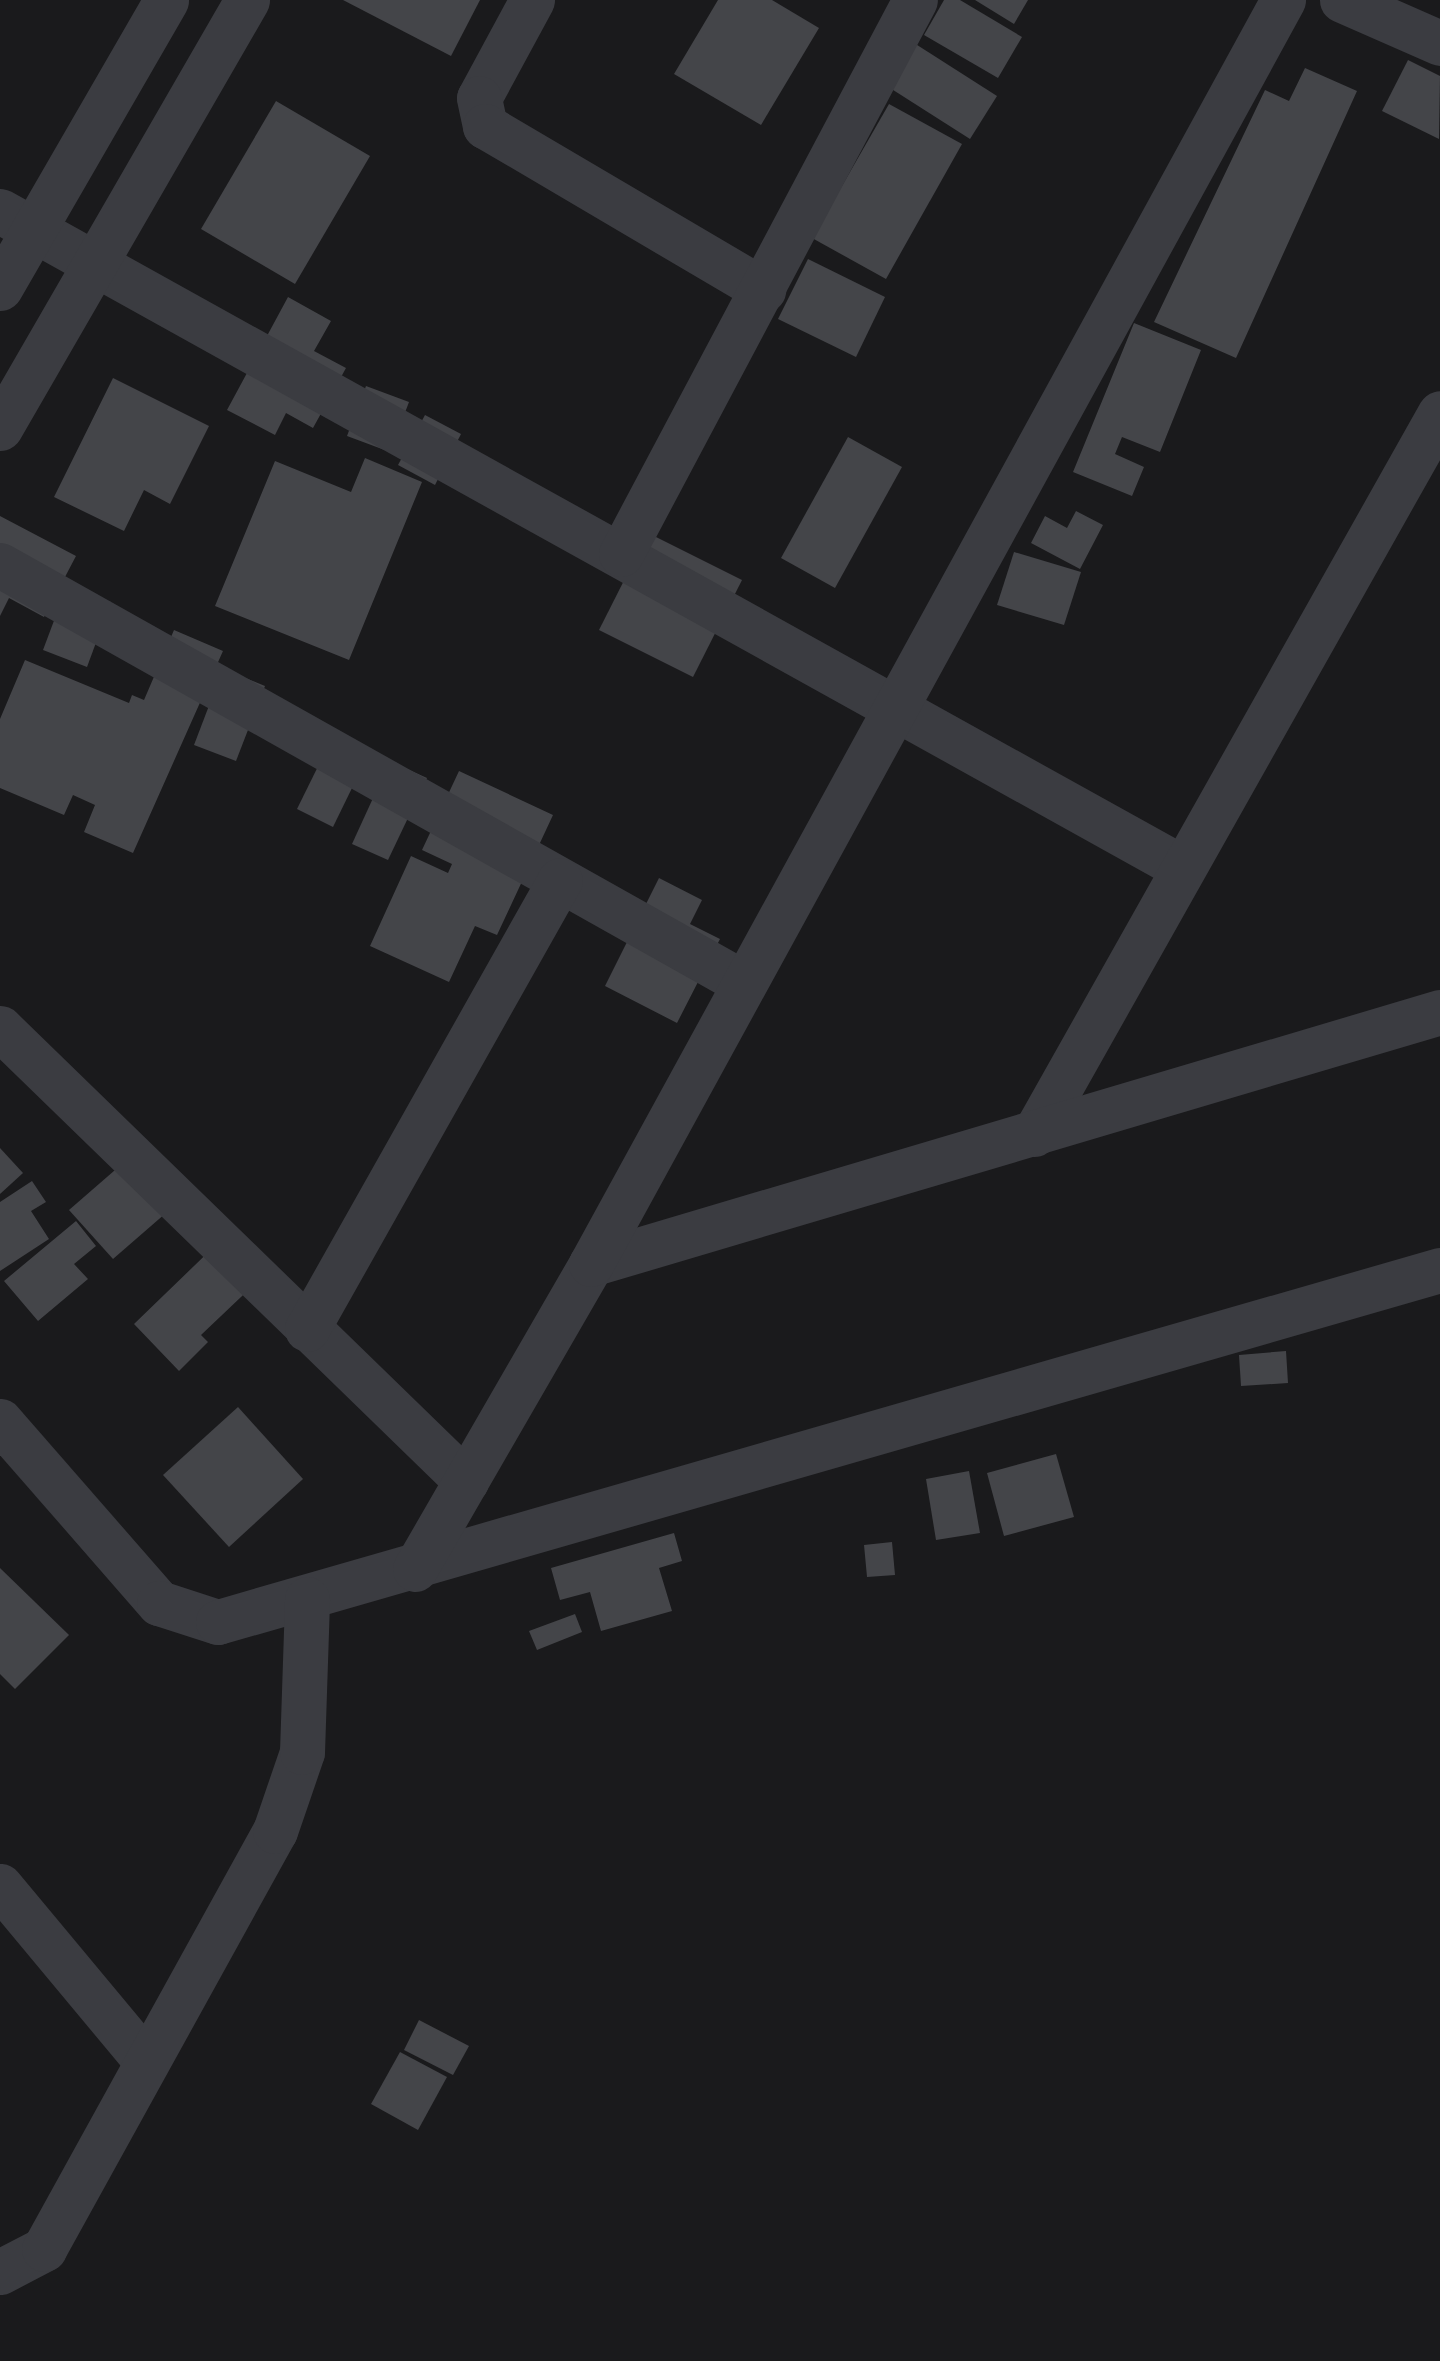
<!DOCTYPE html>
<html>
<head>
<meta charset="utf-8">
<style>
	body { margin:0 }
	#map { position:relative; width:1440px; height:2361px; overflow:hidden; background:#1a1a1c; font-family:"Fira Sans Condensed",sans-serif }
	div>[style] { position:absolute }
	[style*='--x'] { left:calc(var(--x)*1px); top:calc(var(--y)*1px); width:calc(var(--w)*1px); rotate:calc(var(--a)*1deg) }
	.building>* { inset:0; background:#444549 }
	.minor>* { height:45px; margin:-22.5px; padding:0 22.5px; transform-origin:22.5px; border-radius:22.5px; background:#3b3c41 }
	span { translate:-50% -50%; white-space:nowrap; text-align:center; line-height:1.15; -webkit-text-stroke:12px #151517; paint-order:stroke }
</style>
</head>
<body>
<div id="map">
	<div class="building">
		<div style="clip-path:polygon(343px 0,480px 0,451px 56px)"></div>
		<div style="clip-path:polygon(718px 0,772px 0,819px 28px,761px 125px,674px 74px)"></div>
		<div style="clip-path:polygon(944px 0,960px 0,1022px 37px,998px 78px,924px 35px)"></div>
		<div style="clip-path:polygon(975px 0,1028px 0,1014px 24px)"></div>
		<div style="clip-path:polygon(914px 43px,997px 96px,970px 139px,890px 88px)"></div>
		<div style="clip-path:polygon(1408px 60px,1440px 76px,1439px 139px,1382px 111px)"></div>
		<div style="clip-path:polygon(1305px 68px,1357px 91px,1236px 358px,1154px 322px,1265px 90px,1289px 101px)"></div>
		<div style="clip-path:polygon(276px 101px,370px 156px,295px 284px,201px 229px)"></div>
		<div style="clip-path:polygon(889px 104px,962px 144px,886px 279px,812px 238px)"></div>
		<div style="clip-path:polygon(808px 259px,885px 297px,856px 357px,778px 319px)"></div>
		<div style="clip-path:polygon(288px 297px,331px 321px,314px 351px,346px 368px,313px 428px,286px 413px,275px 435px,227px 410px)"></div>
		<div style="clip-path:polygon(1134px 323px,1201px 350px,1160px 452px,1122px 437px,1115px 454px,1144px 467px,1132px 496px,1073px 472px)"></div>
		<div style="clip-path:polygon(113px 378px,209px 426px,170px 504px,144px 490px,124px 531px,54px 497px)"></div>
		<div style="clip-path:polygon(366px 386px,409px 402px,390px 452px,347px 436px)"></div>
		<div style="clip-path:polygon(425px 415px,461px 434px,435px 485px,398px 465px)"></div>
		<div style="clip-path:polygon(848px 437px,902px 467px,835px 588px,781px 558px)"></div>
		<div style="clip-path:polygon(365px 458px,422px 482px,349px 660px,215px 606px,275px 461px,351px 492px)"></div>
		<div style="clip-path:polygon(1076px 511px,1103px 525px,1080px 569px,1031px 543px,1045px 516px,1067px 528px)"></div>
		<div style="clip-path:polygon(0 516px,76px 556px,44px 617px,9px 598px,0 616px)"></div>
		<div style="clip-path:polygon(648px 533px,742px 580px,693px 677px,599px 630px)"></div>
		<div style="clip-path:polygon(1014px 552px,1081px 572px,1064px 625px,997px 605px)"></div>
		<div style="clip-path:polygon(67px 586px,111px 602px,87px 667px,43px 650px)"></div>
		<div style="clip-path:polygon(174px 630px,223px 651px,133px 853px,84px 832px,95px 805px,73px 795px,64px 815px,0 788px,0 719px,25px 660px,129px 703px,132px 695px,144px 700px)"></div>
		<div style="clip-path:polygon(223px 669px,265px 686px,236px 761px,194px 745px)"></div>
		<div style="clip-path:polygon(335px 732px,371px 749px,333px 827px,297px 809px)"></div>
		<div style="clip-path:polygon(390px 761px,427px 778px,388px 860px,352px 844px)"></div>
		<div style="clip-path:polygon(459px 771px,553px 815px,497px 935px,475px 926px,449px 982px,370px 946px,411px 856px,448px 873px,452px 864px,422px 850px)"></div>
		<div style="clip-path:polygon(659px 878px,702px 900px,690px 924px,720px 939px,677px 1023px,605px 986px)"></div>
		<div style="clip-path:polygon(0 1148px,23px 1173px,0 1194px)"></div>
		<div style="clip-path:polygon(130px 1157px,174px 1206px,113px 1259px,69px 1210px)"></div>
		<div style="clip-path:polygon(32px 1181px,46px 1202px,31px 1211px,49px 1239px,0 1271px,0 1202px)"></div>
		<div style="clip-path:polygon(76px 1221px,96px 1246px,74px 1264px,88px 1279px,38px 1321px,4px 1281px)"></div>
		<div style="clip-path:polygon(225px 1236px,263px 1276px,201px 1335px,208px 1342px,179px 1371px,134px 1324px)"></div>
		<div style="clip-path:polygon(1286px 1351px,1288px 1383px,1241px 1386px,1239px 1355px)"></div>
		<div style="clip-path:polygon(238px 1407px,303px 1479px,229px 1547px,163px 1475px)"></div>
		<div style="clip-path:polygon(1056px 1454px,1074px 1517px,1004px 1536px,987px 1473px)"></div>
		<div style="clip-path:polygon(969px 1471px,980px 1533px,936px 1540px,926px 1479px)"></div>
		<div style="clip-path:polygon(674px 1533px,682px 1561px,659px 1568px,672px 1611px,601px 1631px,590px 1592px,560px 1600px,551px 1568px)"></div>
		<div style="clip-path:polygon(892px 1542px,895px 1575px,867px 1577px,864px 1545px)"></div>
		<div style="clip-path:polygon(0 1568px,69px 1635px,15px 1689px,0 1674px)"></div>
		<div style="clip-path:polygon(575px 1614px,582px 1632px,537px 1650px,529px 1631px)"></div>
		<div style="clip-path:polygon(419px 2020px,469px 2046px,453px 2075px,404px 2050px)"></div>
		<div style="clip-path:polygon(400px 2052px,447px 2077px,418px 2130px,371px 2104px)"></div>
	</div>
	<div class="minor">
		<div style="--x:532;--y:0;--w:111;--a:118.4"></div>
		<div style="--x:479;--y:98;--w:29;--a:78"></div>
		<div style="--x:485;--y:126;--w:323;--a:30.5"></div>
		<div style="--x:1342;--y:0;--w:107;--a:23.7"></div>
		<div style="--x:0;--y:211;--w:1351;--a:29.05"></div>
		<div style="--x:0;--y:288;--w:332;--a:-60"></div>
		<div style="--x:0;--y:428;--w:494;--a:-60"></div>
		<div style="--x:621;--y:554;--w:627;--a:-62.05"></div>
		<div style="--x:0;--y:565;--w:851;--a:29.34"></div>
		<div style="--x:0;--y:1028;--w:650;--a:44.19"></div>
		<div style="--x:1034;--y:1134;--w:827;--a:-60.62"></div>
		<div style="--x:591;--y:1264;--w:886;--a:-16.53"></div>
		<div style="--x:307;--y:1329;--w:515;--a:-60.6"></div>
		<div style="--x:0;--y:1421;--w:242;--a:48.9"></div>
		<div style="--x:159;--y:1603;--w:62;--a:17.9"></div>
		<div style="--x:218;--y:1622;--w:1272;--a:-16.07"></div>
		<div style="--x:415;--y:1569;--w:352;--a:-60"></div>
		<div style="--x:591;--y:1264;--w:1441;--a:-61.3"></div>
		<div style="--x:0;--y:1886;--w:225;--a:50.2"></div>
		<div style="--x:0;--y:2272;--w:50;--a:-27.6"></div>
		<div style="--x:44;--y:2249;--w:478;--a:-61.1"></div>
		<div style="--x:275;--y:1831;--w:83;--a:-71.1"></div>
		<div style="--x:302;--y:1752;--w:153;--a:-88.1"></div>
	</div>
</div>
</body>
</html>
